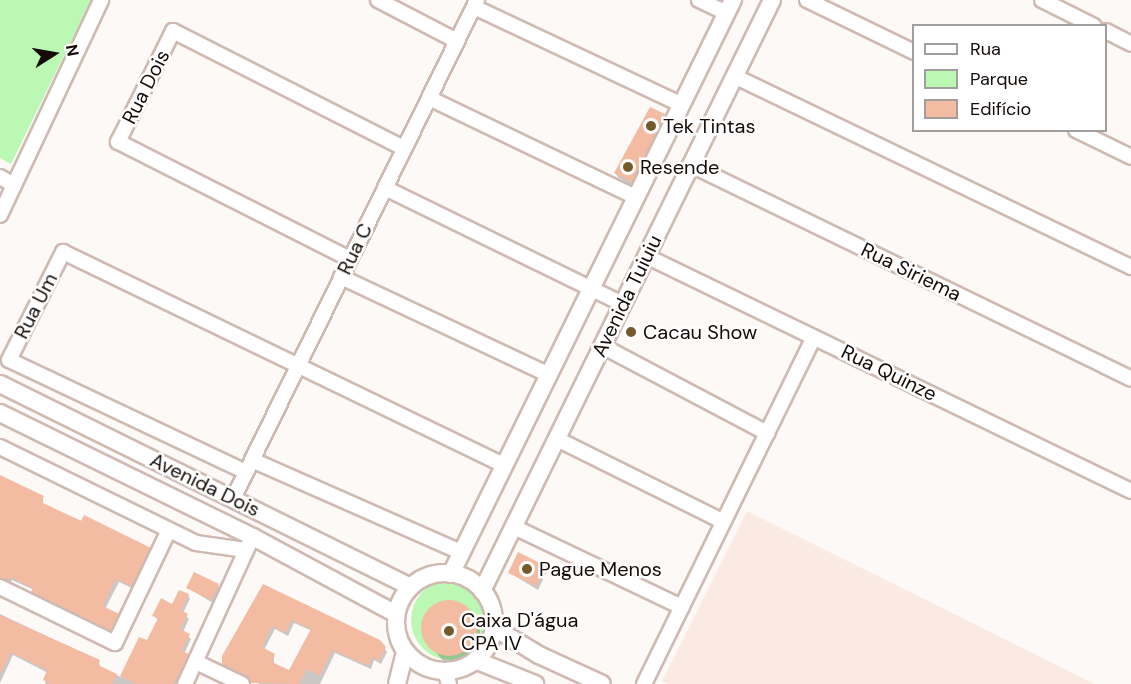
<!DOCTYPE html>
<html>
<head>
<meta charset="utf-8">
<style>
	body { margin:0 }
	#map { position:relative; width:1131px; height:684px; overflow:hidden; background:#fdf9f7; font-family:"DM Sans",sans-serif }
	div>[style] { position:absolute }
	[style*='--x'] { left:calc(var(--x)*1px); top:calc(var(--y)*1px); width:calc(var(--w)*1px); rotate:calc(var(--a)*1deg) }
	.built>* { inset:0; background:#fbeae2 }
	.green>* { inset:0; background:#bbf8b3 }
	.round { border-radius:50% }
	.shadow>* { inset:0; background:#0003 }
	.building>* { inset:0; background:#f4bba3 }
	.roads { filter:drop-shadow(2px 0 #cebab1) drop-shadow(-2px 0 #cebab1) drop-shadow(0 2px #cebab1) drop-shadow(0 -2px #cebab1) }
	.minor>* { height:14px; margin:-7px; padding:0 7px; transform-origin:7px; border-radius:7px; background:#fff }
	.major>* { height:16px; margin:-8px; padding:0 8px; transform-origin:8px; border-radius:8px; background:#fff }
	.major>.ring { margin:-8px; padding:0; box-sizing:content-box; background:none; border:16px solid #fff; border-radius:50% }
	.dots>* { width:16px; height:16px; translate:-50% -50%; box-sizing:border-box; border:3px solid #fff; border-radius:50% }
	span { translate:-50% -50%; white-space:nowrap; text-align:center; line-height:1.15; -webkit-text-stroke:5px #fff; paint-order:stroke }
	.street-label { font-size:20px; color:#130c09 }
	.poi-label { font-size:20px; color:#130c09 }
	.left { translate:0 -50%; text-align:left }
	.legend { position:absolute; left:912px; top:24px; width:195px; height:108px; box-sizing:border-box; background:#fff; border:2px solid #a19e9d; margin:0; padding:8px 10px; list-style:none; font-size:18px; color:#130c09 }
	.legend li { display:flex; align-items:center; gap:12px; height:30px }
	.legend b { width:30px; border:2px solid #a19e9d }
	.north { position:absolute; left:24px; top:24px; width:60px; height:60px; -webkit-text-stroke:4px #fff; paint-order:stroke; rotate:79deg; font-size:16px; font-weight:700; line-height:24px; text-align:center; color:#130c09 }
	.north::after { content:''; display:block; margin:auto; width:21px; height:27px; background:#130c09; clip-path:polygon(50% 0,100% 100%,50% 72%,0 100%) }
</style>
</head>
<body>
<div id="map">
	<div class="built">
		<div style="clip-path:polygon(747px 511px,1016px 645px,1095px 684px,668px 684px,662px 681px)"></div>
	</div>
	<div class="green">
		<div style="clip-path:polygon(0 0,91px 0,11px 164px,0 158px)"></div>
		<div class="round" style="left:411px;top:580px;width:80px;height:80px"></div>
	</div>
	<div class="shadow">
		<div style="clip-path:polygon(664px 116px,667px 121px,635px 187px,619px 178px,615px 173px)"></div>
		<div style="clip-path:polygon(0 476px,43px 497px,43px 505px,150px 549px,152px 553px,134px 589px,119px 582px,105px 609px,120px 619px,113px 634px,35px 596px,34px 590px,12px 580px,10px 584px,0 580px)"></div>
		<div style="clip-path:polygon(545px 567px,547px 571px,538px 590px,510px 573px)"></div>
		<div style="clip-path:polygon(218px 585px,220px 589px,213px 603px,188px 588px)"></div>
		<div style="clip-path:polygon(evenodd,264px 586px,384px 648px,387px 652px,381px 664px,374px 660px,371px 669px,335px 653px,320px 684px,260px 684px,226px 668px,224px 664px,264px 586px,294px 623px,312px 631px,290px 672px,274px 664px,274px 655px,264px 650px,275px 629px,288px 636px,294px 623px)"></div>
		<div style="clip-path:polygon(188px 595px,190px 599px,183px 613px,189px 619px,183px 632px,191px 639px,184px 654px,190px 659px,177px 684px,45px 684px,48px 673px,13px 655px,0 683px,0 614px,99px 661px,100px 668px,121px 677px,140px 639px,148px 641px,158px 620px,154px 616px)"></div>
		<div style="clip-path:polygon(445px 601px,463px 605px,480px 628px,481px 646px,470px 661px,445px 663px,427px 642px,425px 617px)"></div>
	</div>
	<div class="building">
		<div style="clip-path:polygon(650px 107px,665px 114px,632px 182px,614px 173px)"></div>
		<div style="clip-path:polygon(0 475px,44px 496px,41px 502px,81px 521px,84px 515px,151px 548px,132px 586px,116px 579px,103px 606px,119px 614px,111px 631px,31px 592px,33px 588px,10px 577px,8px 581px,0 578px)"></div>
		<div style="clip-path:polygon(518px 552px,546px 566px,536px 586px,508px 573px)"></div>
		<div style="clip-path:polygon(194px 572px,219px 584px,211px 600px,186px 588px)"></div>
		<div style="clip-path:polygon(evenodd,263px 584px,380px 640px,386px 647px,379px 661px,372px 657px,369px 666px,332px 650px,320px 676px,307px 669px,299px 684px,251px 683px,246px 676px,222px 664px,222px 656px,263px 584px,292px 620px,311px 629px,289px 670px,272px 662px,275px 654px,262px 647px,272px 626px,286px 633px,292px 620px)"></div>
		<div style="clip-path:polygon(179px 590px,189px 594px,181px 610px,188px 614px,180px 629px,190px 634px,182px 651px,189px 654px,174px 684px,137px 684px,120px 676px,139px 637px,147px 640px,158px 618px,152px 616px,161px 598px,172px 604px)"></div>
		<div class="round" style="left:421px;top:600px;width:56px;height:56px"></div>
		<div style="clip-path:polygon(0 615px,100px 660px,98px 665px,117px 674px,112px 684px,50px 684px,43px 680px,47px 670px,11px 652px,0 675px)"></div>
	</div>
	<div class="roads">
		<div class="minor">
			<div style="--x:378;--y:0;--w:89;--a:27.4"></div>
			<div style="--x:699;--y:0;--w:31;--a:25"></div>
			<div style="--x:807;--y:0;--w:119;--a:25.9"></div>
			<div style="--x:1042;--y:0;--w:58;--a:26.6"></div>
			<div style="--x:474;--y:7;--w:230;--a:25.2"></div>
			<div style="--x:1106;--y:31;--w:28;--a:27"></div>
			<div style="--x:734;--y:76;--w:441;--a:25.7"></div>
			<div style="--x:429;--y:98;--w:229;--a:25.6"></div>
			<div style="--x:1076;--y:130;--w:61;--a:26.1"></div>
			<div style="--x:691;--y:165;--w:489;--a:25.9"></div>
			<div style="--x:0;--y:177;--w:16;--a:30"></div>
			<div style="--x:385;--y:188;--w:265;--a:26"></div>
			<div style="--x:0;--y:215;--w:238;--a:-64.8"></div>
			<div style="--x:646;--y:256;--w:539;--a:25.85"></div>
			<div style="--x:350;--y:259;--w:260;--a:-153.2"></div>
			<div style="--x:118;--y:142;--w:124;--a:-63.6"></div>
			<div style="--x:173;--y:31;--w:259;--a:26.9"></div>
			<div style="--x:341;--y:277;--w:230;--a:25.2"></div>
			<div style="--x:602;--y:346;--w:187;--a:27.8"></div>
			<div style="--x:557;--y:439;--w:186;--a:26.4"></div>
			<div style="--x:0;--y:447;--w:218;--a:26.1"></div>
			<div style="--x:196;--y:543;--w:50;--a:8"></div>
			<div style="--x:252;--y:460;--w:228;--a:23.8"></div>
			<div style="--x:246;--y:472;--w:262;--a:-154.7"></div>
			<div style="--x:9;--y:360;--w:121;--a:-63.4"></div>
			<div style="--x:63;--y:252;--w:490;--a:25.8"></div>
			<div style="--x:233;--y:499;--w:555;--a:-63.94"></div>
			<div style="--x:514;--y:527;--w:186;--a:25.5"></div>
			<div style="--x:0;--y:587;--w:128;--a:26"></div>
			<div style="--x:115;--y:643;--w:125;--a:-64.5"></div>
			<div style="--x:196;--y:662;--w:51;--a:25.6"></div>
			<div style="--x:445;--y:671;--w:14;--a:73"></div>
			<div style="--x:185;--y:684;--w:154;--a:-65.4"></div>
			<div style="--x:644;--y:684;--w:386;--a:-63.9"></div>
		</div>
		<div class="major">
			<div style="--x:0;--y:384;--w:458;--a:26.3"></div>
			<div style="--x:0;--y:413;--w:282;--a:26.1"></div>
			<div style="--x:253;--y:537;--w:162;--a:28.3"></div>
			<div class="ring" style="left:396px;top:573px;width:82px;height:82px"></div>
			<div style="--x:451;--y:574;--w:640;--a:-63.84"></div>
			<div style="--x:482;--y:591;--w:658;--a:-63.86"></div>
			<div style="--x:493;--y:627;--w:54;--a:31.3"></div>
			<div style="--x:539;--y:655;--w:69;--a:24.7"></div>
			<div style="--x:475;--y:660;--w:65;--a:21.8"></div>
			<div style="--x:397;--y:684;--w:34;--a:-76"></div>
		</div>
	</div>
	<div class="dots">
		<div style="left:651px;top:126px;background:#74592b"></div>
		<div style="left:628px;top:167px;background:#74592b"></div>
		<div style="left:631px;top:332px;background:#74592b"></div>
		<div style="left:527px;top:569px;background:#74592b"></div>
		<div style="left:449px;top:631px;background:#74592b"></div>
	</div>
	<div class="street-label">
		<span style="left:146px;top:87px;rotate:-63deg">Rua Dois</span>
		<span style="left:355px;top:249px;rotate:-64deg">Rua C</span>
		<span style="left:911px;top:272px;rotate:26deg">Rua Siriema</span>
		<span style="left:627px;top:296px;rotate:-64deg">Avenida Tuiuiu</span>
		<span style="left:36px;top:306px;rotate:-63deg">Rua Um</span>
		<span style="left:889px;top:373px;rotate:26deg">Rua Quinze</span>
		<span style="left:205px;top:485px;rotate:26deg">Avenida Dois</span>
	</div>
	<div class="poi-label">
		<span class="left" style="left:663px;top:126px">Tek Tintas</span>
		<span class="left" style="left:640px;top:167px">Resende</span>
		<span class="left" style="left:643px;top:332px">Cacau Show</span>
		<span class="left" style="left:539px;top:569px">Pague Menos</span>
		<span class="left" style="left:461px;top:632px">Caixa D'água<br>CPA IV</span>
	</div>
	<ul class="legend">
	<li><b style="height:8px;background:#fff"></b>Rua</li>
	<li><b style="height:16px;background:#bbf8b3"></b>Parque</li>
	<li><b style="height:16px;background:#f4bba3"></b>Edifício</li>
	</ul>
	<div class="north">N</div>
</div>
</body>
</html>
